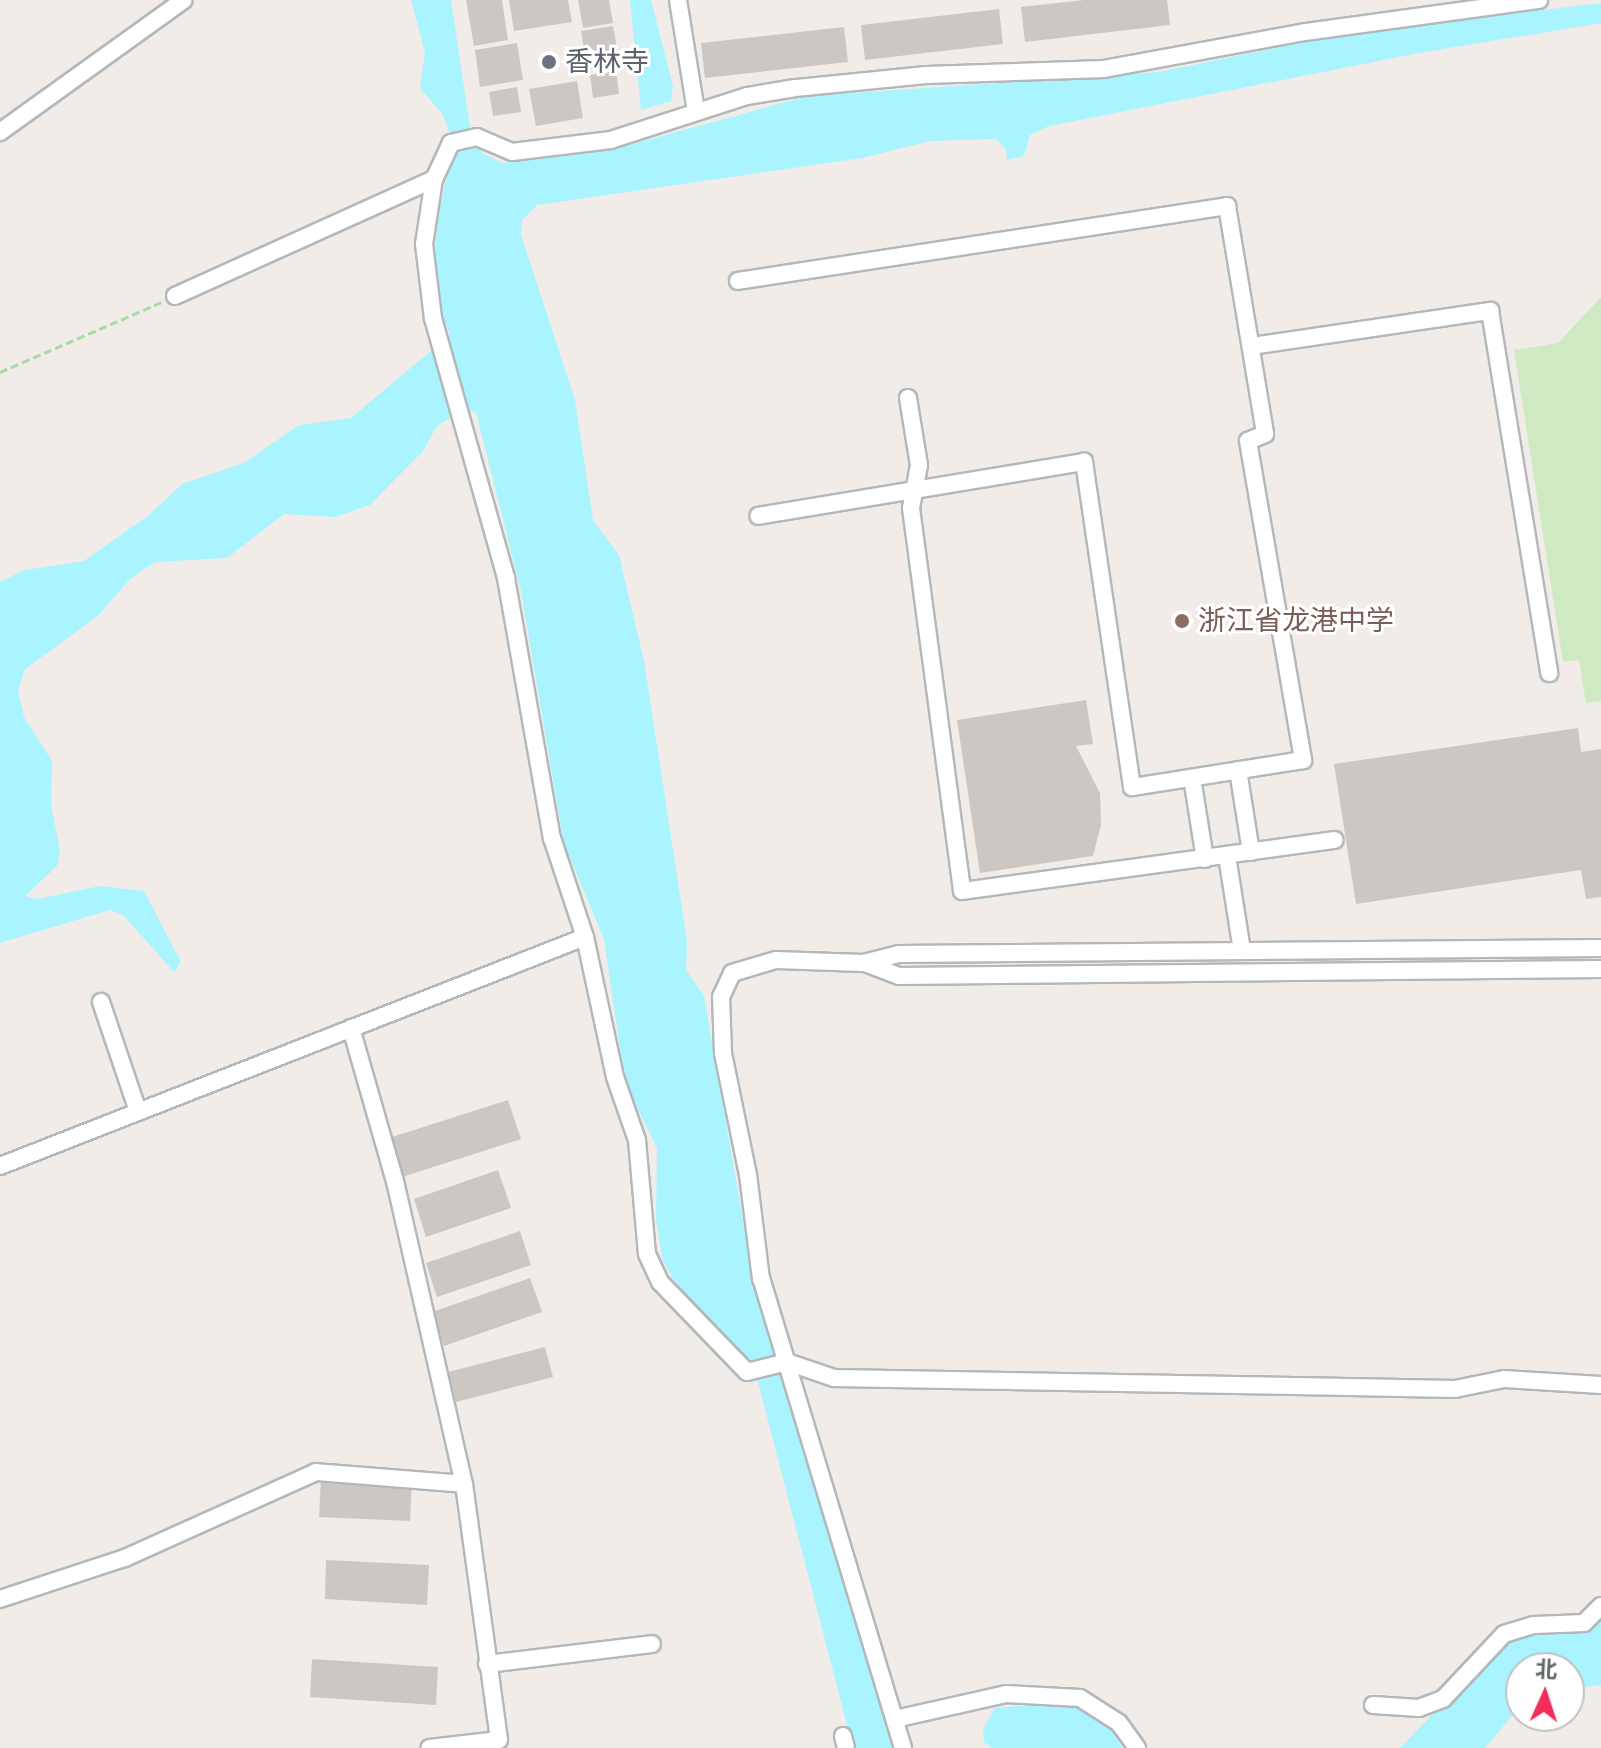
<!DOCTYPE html>
<html>
<head>
<meta charset="utf-8">
<style>
	body { margin:0 }
	#map { position:relative; width:1601px; height:1748px; overflow:hidden; background:#f1ece8; font-family:Helvetica,"Noto Sans SC",sans-serif }
	div>[style] { position:absolute }
	[style*='--x'] { left:calc(var(--x)*1px); top:calc(var(--y)*1px); width:calc(var(--w)*1px); rotate:calc(var(--a)*1deg) }
	.green>* { inset:0; background:#cfeac3 }
	.water>* { inset:0; background:#aaf4ff }
	.building>* { inset:0; background:#cdc7c4 }
	.path>* { height:3px; margin-top:-1.5px; transform-origin:0; background:repeating-linear-gradient(90deg,#a8dca6 0 8px,transparent 0 12px) }
	.roads { filter:drop-shadow(2px 0 #b3b8ba) drop-shadow(-2px 0 #b3b8ba) drop-shadow(0 2px #b3b8ba) drop-shadow(0 -2px #b3b8ba) }
	.minor>* { height:16px; margin:-8px; padding:0 8px; transform-origin:8px; border-radius:8px; background:#fff }
	.dots>* { width:22px; height:22px; translate:-50% -50%; box-sizing:border-box; border:4px solid #fff; border-radius:50% }
	span { translate:-50% -50%; white-space:nowrap; text-align:center; line-height:1.15; -webkit-text-stroke:6px #fff; paint-order:stroke }
	.worship-label { font-size:28px; color:#5b616d }
	.left { translate:0 -50%; text-align:left }
	.education-label { font-size:28px; color:#785e54 }
	.north { position:absolute; left:1505px; top:1652px; width:80px; height:80px; box-sizing:border-box; background:#fff; border:2px solid #bfc2c3; border-radius:50%; rotate:3deg; font-size:22px; font-weight:700; line-height:32px; text-align:center; color:#5f6668 }
	.north::after { content:''; display:block; margin:auto; width:28px; height:36px; background:#f22d5a; clip-path:polygon(50% 0,100% 100%,50% 72%,0 100%) }
</style>
</head>
<body>
<div id="map">
	<div class="green">
		<div style="clip-path:polygon(1601px 297px,1601px 701px,1586px 703px,1579px 660px,1563px 662px,1514px 350px,1558px 343px)"></div>
	</div>
	<div class="water">
		<div style="clip-path:polygon(411px 0,451px 0,471px 134px,483px 154px,503px 163px,622px 147px,808px 96px,1159px 72px,1338px 35px,1601px 3px,1601px 23px,1419px 53px,1049px 126px,1030px 135px,1024px 156px,1007px 160px,1006px 149px,996px 139px,930px 141px,862px 158px,537px 205px,522px 220px,521px 235px,575px 400px,593px 520px,619px 555px,644px 661px,687px 941px,686px 970px,704px 996px,754px 1284px,894px 1748px,853px 1748px,753px 1363px,686px 1298px,663px 1262px,656px 1220px,657px 1148px,625px 1083px,604px 939px,564px 844px,521px 591px,476px 412px,464px 409px,437px 426px,423px 451px,370px 505px,335px 517px,284px 514px,227px 558px,155px 562px,130px 579px,98px 616px,25px 669px,18px 690px,24px 717px,52px 761px,51px 805px,60px 851px,57px 866px,25px 896px,38px 899px,100px 886px,144px 891px,181px 962px,174px 972px,123px 915px,110px 910px,0 943px,0 582px,25px 570px,84px 561px,149px 515px,182px 484px,244px 463px,299px 425px,351px 418px,450px 335px,435px 296px,433px 274px,438px 216px,454px 145px,443px 115px,420px 88px,425px 52px)"></div>
		<div style="clip-path:polygon(630px 0,651px 0,673px 86px,671px 101px,641px 110px)"></div>
		<div style="clip-path:polygon(1601px 1620px,1601px 1685px,1569px 1689px,1569px 1668px,1521px 1668px,1521px 1705px,1485px 1748px,1400px 1748px,1496px 1649px,1523px 1632px,1581px 1631px)"></div>
		<div style="clip-path:polygon(1039px 1704px,1082px 1708px,1109px 1725px,1122px 1748px,992px 1748px,984px 1742px,983px 1729px,995px 1708px)"></div>
	</div>
	<div class="building">
		<div style="clip-path:polygon(466px 0,502px 0,508px 40px,474px 46px)"></div>
		<div style="clip-path:polygon(509px 0,568px 0,572px 22px,514px 31px)"></div>
		<div style="clip-path:polygon(578px 0,609px 0,613px 23px,583px 28px)"></div>
		<div style="clip-path:polygon(1084px 0,1167px 0,1170px 25px,1025px 42px,1021px 7px)"></div>
		<div style="clip-path:polygon(999px 9px,1003px 44px,865px 60px,861px 25px)"></div>
		<div style="clip-path:polygon(613px 26px,620px 64px,587px 69px,581px 31px)"></div>
		<div style="clip-path:polygon(844px 27px,848px 62px,705px 78px,701px 43px)"></div>
		<div style="clip-path:polygon(517px 43px,523px 80px,480px 87px,475px 50px)"></div>
		<div style="clip-path:polygon(616px 71px,619px 94px,593px 98px,590px 75px)"></div>
		<div style="clip-path:polygon(577px 81px,583px 118px,536px 126px,529px 89px)"></div>
		<div style="clip-path:polygon(517px 87px,521px 112px,493px 116px,489px 92px)"></div>
		<div style="clip-path:polygon(1086px 700px,1093px 744px,1076px 746px,1100px 793px,1101px 825px,1093px 856px,980px 873px,957px 720px)"></div>
		<div style="clip-path:polygon(1578px 728px,1581px 752px,1601px 749px,1601px 897px,1586px 899px,1581px 870px,1356px 904px,1334px 764px)"></div>
		<div style="clip-path:polygon(508px 1100px,521px 1139px,402px 1177px,389px 1138px)"></div>
		<div style="clip-path:polygon(498px 1170px,511px 1208px,426px 1237px,414px 1199px)"></div>
		<div style="clip-path:polygon(520px 1231px,531px 1265px,437px 1297px,426px 1263px)"></div>
		<div style="clip-path:polygon(530px 1278px,542px 1312px,444px 1346px,432px 1312px)"></div>
		<div style="clip-path:polygon(545px 1347px,553px 1377px,456px 1402px,448px 1372px)"></div>
		<div style="clip-path:polygon(321px 1477px,412px 1481px,410px 1521px,319px 1517px)"></div>
		<div style="clip-path:polygon(326px 1560px,429px 1565px,427px 1605px,325px 1599px)"></div>
		<div style="clip-path:polygon(312px 1659px,438px 1667px,436px 1705px,310px 1697px)"></div>
	</div>
	<div class="path">
		<div style="--x:0;--y:372;--w:176;--a:-23.4"></div>
	</div>
	<div class="roads">
		<div class="minor">
			<div style="--x:678;--y:0;--w:112;--a:80.8"></div>
			<div style="--x:1539;--y:0;--w:236;--a:172.2"></div>
			<div style="--x:1305;--y:32;--w:204;--a:169.6"></div>
			<div style="--x:1104;--y:69;--w:178;--a:178.1"></div>
			<div style="--x:926;--y:75;--w:132;--a:174.3"></div>
			<div style="--x:795;--y:88;--w:49;--a:170.5"></div>
			<div style="--x:747;--y:96;--w:143;--a:162.1"></div>
			<div style="--x:611;--y:140;--w:100;--a:173.1"></div>
			<div style="--x:512;--y:152;--w:38;--a:-157"></div>
			<div style="--x:477;--y:137;--w:27;--a:167"></div>
			<div style="--x:451;--y:143;--w:40;--a:115"></div>
			<div style="--x:434;--y:179;--w:66;--a:98.7"></div>
			<div style="--x:424;--y:244;--w:75;--a:83.1"></div>
			<div style="--x:433;--y:318;--w:270;--a:74.3"></div>
			<div style="--x:506;--y:578;--w:264;--a:80"></div>
			<div style="--x:552;--y:838;--w:104;--a:71.6"></div>
			<div style="--x:585;--y:937;--w:143;--a:77.9"></div>
			<div style="--x:615;--y:1077;--w:67;--a:70.8"></div>
			<div style="--x:637;--y:1140;--w:114;--a:85"></div>
			<div style="--x:647;--y:1254;--w:31;--a:65"></div>
			<div style="--x:660;--y:1282;--w:125;--a:46"></div>
			<div style="--x:747;--y:1372;--w:41;--a:-14"></div>
			<div style="--x:787;--y:1362;--w:50;--a:18.8"></div>
			<div style="--x:834;--y:1378;--w:621;--a:1.01"></div>
			<div style="--x:1455;--y:1389;--w:50;--a:-11.5"></div>
			<div style="--x:1504;--y:1379;--w:97;--a:3.5"></div>
			<div style="--x:0;--y:132;--w:226;--a:-35.7"></div>
			<div style="--x:738;--y:281;--w:495;--a:-8.7"></div>
			<div style="--x:1227;--y:206;--w:231;--a:80.5"></div>
			<div style="--x:1265;--y:434;--w:18;--a:158"></div>
			<div style="--x:1248;--y:441;--w:324;--a:80.2"></div>
			<div style="--x:1303;--y:760;--w:173;--a:171"></div>
			<div style="--x:1132;--y:787;--w:329;--a:-98.4"></div>
			<div style="--x:1084;--y:462;--w:330;--a:170.6"></div>
			<div style="--x:175;--y:296;--w:284;--a:-24.3"></div>
			<div style="--x:1252;--y:346;--w:241;--a:-8.4"></div>
			<div style="--x:1490;--y:311;--w:367;--a:80.7"></div>
			<div style="--x:908;--y:398;--w:68;--a:80.7"></div>
			<div style="--x:919;--y:465;--w:44;--a:100.5"></div>
			<div style="--x:911;--y:508;--w:386;--a:82.4"></div>
			<div style="--x:962;--y:891;--w:376;--a:-7.8"></div>
			<div style="--x:1238;--y:770;--w:83;--a:81"></div>
			<div style="--x:1192;--y:778;--w:82;--a:80.9"></div>
			<div style="--x:1227;--y:856;--w:96;--a:81"></div>
			<div style="--x:865;--y:963;--w:36;--a:21"></div>
			<div style="--x:899;--y:976;--w:702;--a:-0.57"></div>
			<div style="--x:101;--y:1002;--w:115;--a:71.3"></div>
			<div style="--x:351;--y:1028;--w:159;--a:74"></div>
			<div style="--x:395;--y:1181;--w:311;--a:77.2"></div>
			<div style="--x:464;--y:1484;--w:258;--a:82.2"></div>
			<div style="--x:499;--y:1740;--w:70;--a:173.5"></div>
			<div style="--x:0;--y:1166;--w:628;--a:-21.38"></div>
			<div style="--x:0;--y:1599;--w:132;--a:-18.2"></div>
			<div style="--x:125;--y:1558;--w:209;--a:-24.2"></div>
			<div style="--x:316;--y:1472;--w:148;--a:4.6"></div>
			<div style="--x:487;--y:1664;--w:166;--a:-6.9"></div>
			<div style="--x:1373;--y:1705;--w:46;--a:3.7"></div>
			<div style="--x:1419;--y:1708;--w:26;--a:-21"></div>
			<div style="--x:1443;--y:1699;--w:89;--a:-46.8"></div>
			<div style="--x:1504;--y:1634;--w:31;--a:-17"></div>
			<div style="--x:1534;--y:1625;--w:50;--a:-2.3"></div>
			<div style="--x:1584;--y:1623;--w:24;--a:-45"></div>
			<div style="--x:895;--y:1719;--w:114;--a:-12.7"></div>
			<div style="--x:1006;--y:1694;--w:74;--a:3.1"></div>
			<div style="--x:1080;--y:1698;--w:46;--a:32.7"></div>
			<div style="--x:1119;--y:1723;--w:31;--a:54"></div>
			<div style="--x:843;--y:1736;--w:12;--a:76"></div>
			<div style="--x:903;--y:1748;--w:490;--a:-106.8"></div>
			<div style="--x:761;--y:1279;--w:105;--a:-97.1"></div>
			<div style="--x:748;--y:1175;--w:125;--a:-101.6"></div>
			<div style="--x:723;--y:1053;--w:56;--a:-92"></div>
			<div style="--x:721;--y:997;--w:26;--a:-65"></div>
			<div style="--x:732;--y:973;--w:46;--a:-16.5"></div>
			<div style="--x:776;--y:960;--w:87;--a:2"></div>
			<div style="--x:863;--y:963;--w:37;--a:-14"></div>
			<div style="--x:899;--y:954;--w:702;--a:-0.49"></div>
		</div>
	</div>
	<div class="dots">
		<div style="left:549px;top:62px;background:#6b7280"></div>
		<div style="left:1182px;top:621px;background:#8d6e63"></div>
	</div>
	<div class="worship-label">
		<span class="left" style="left:565px;top:62px">香林寺</span>
	</div>
	<div class="education-label">
		<span class="left" style="left:1198px;top:621px">浙江省龙港中学</span>
	</div>
	<div class="north">北</div>
</div>
</body>
</html>
